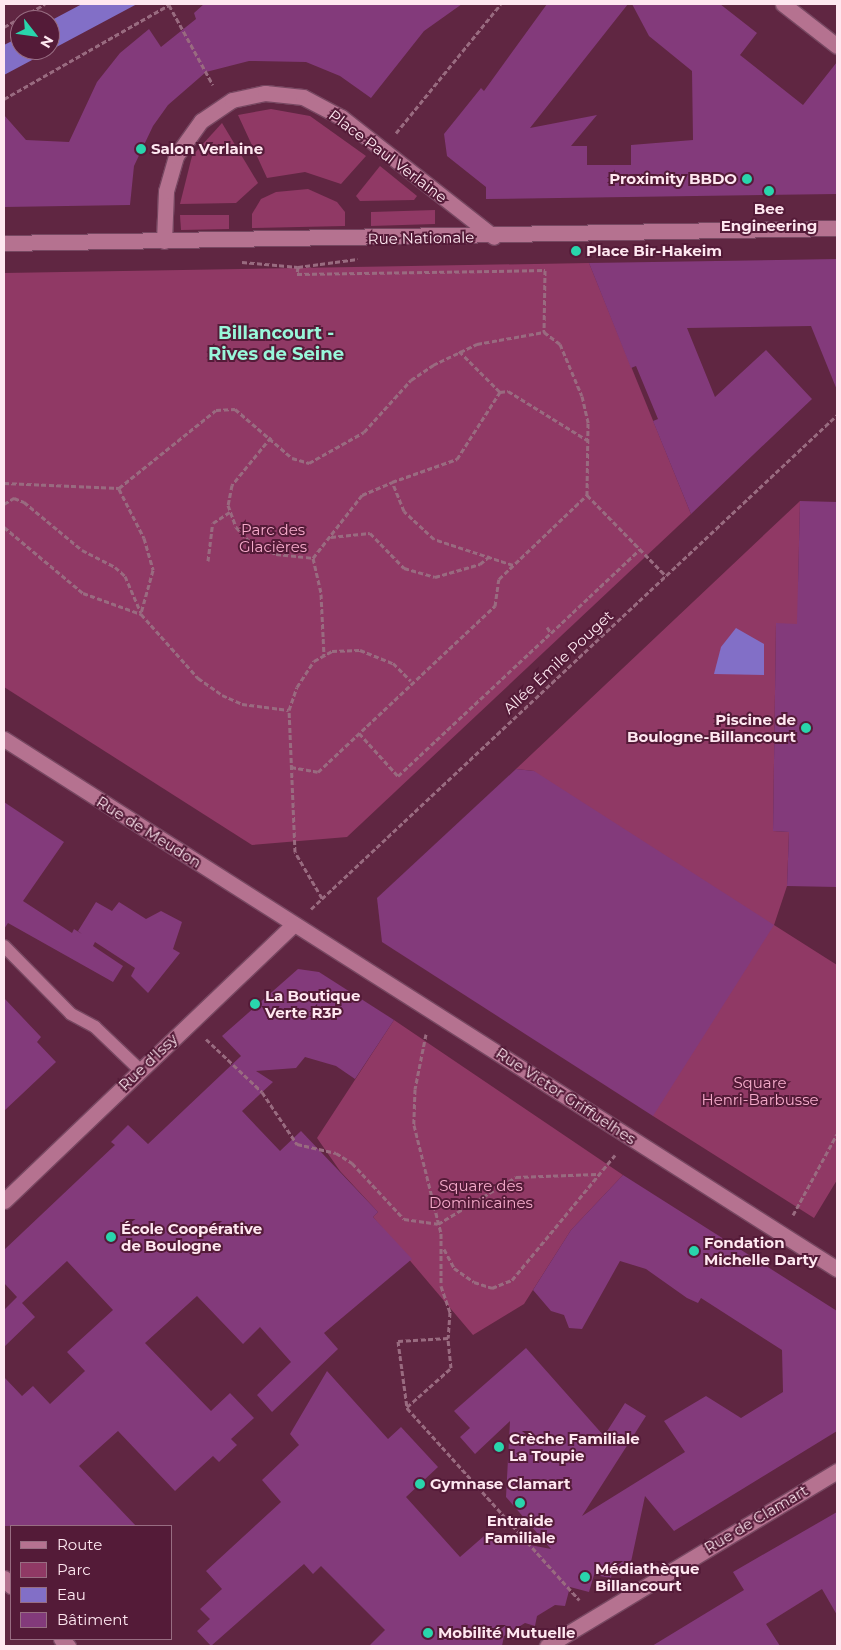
<!DOCTYPE html>
<html>
<head>
<meta charset="utf-8">
<style>
	body { margin:0 }
	#map { position:relative; width:841px; height:1650px; overflow:hidden; background:#602642; font-family:Montserrat,sans-serif }
	div>[style] { position:absolute }
	[style*='--x'] { left:calc(var(--x)*1px); top:calc(var(--y)*1px); width:calc(var(--w)*1px); rotate:calc(var(--a)*1deg) }
	.green>* { inset:0; background:#903965 }
	.water>* { inset:0; background:#826fc7 }
	.building>* { inset:0; background:#833a7b }
	.path>* { height:3px; margin-top:-1.5px; transform-origin:0; background:repeating-linear-gradient(90deg,#996b80 0 5px,transparent 0 7.5px) }
	.roads { filter:drop-shadow(1px 0 #774761) drop-shadow(-1px 0 #774761) drop-shadow(0 1px #774761) drop-shadow(0 -1px #774761) }
	.lane>* { height:12px; margin:-6px; padding:0 6px; transform-origin:6px; border-radius:6px; background:#b57290 }
	.street>* { height:15px; margin:-7.5px; padding:0 7.5px; transform-origin:7.5px; border-radius:7.5px; background:#b57290 }
	.dots>* { width:14px; height:14px; translate:-50% -50%; box-sizing:border-box; border:2px solid #541b38; border-radius:50% }
	span { translate:-50% -50%; white-space:nowrap; text-align:center; line-height:1.15; -webkit-text-stroke:4px #541b38; paint-order:stroke }
	.poi-label { font-size:15px; color:#fee7f0; font-weight:700 }
	.left { translate:0 -50%; text-align:left }
	.right { translate:-100% -50%; text-align:right }
	.street-label { font-size:15px; color:#fee7f0 }
	.park-label { font-size:15px; color:#f6abcb }
	.quarter-label { font-size:18px; color:#99f7da; font-weight:700 }
	.frame { position:absolute; inset:0; border:5px solid #fee7f0; pointer-events:none }
	.legend { position:absolute; left:10px; top:1525px; width:162px; height:115px; box-sizing:border-box; background:#541b38; border:1px solid #986d82; margin:0; padding:6px 9px; list-style:none; font-size:15px; color:#fee7f0 }
	.legend li { display:flex; align-items:center; gap:10px; height:25px }
	.legend b { width:25px; border:1px solid #986d82 }
	.north { position:absolute; left:10px; top:10px; width:50px; height:50px; box-sizing:border-box; background:#541b38; border:1px solid #986d82; border-radius:50%; rotate:120deg; font-size:14px; font-weight:700; line-height:20px; text-align:center; color:#fee7f0 }
	.north::after { content:''; display:block; margin:auto; width:18px; height:22px; background:#29d5ac; clip-path:polygon(50% 0,100% 100%,50% 72%,0 100%) }
</style>
</head>
<body>
<div id="map">
	<div class="green">
		<div style="clip-path:polygon(271px 109px,310px 116px,366px 156px,341px 184px,305px 172px,267px 178px,238px 115px)"></div>
		<div style="clip-path:polygon(222px 123px,258px 183px,236px 203px,180px 204px,192px 156px)"></div>
		<div style="clip-path:polygon(380px 166px,417px 196px,414px 200px,360px 201px,356px 196px)"></div>
		<div style="clip-path:polygon(308px 189px,337px 202px,345px 212px,345px 226px,252px 228px,252px 214px,261px 199px,276px 192px)"></div>
		<div style="clip-path:polygon(435px 210px,435px 224px,371px 226px,371px 212px)"></div>
		<div style="clip-path:polygon(180px 215px,229px 215px,229px 229px,181px 230px)"></div>
		<div style="clip-path:polygon(589px 263px,691px 514px,347px 837px,252px 845px,4px 687px,4px 273px)"></div>
		<div style="clip-path:polygon(800px 501px,798px 591px,813px 624px,776px 624px,773px 831px,789px 832px,787px 886px,774px 925px,837px 965px,837px 1180px,814px 1218px,653px 1116px,534px 771px,516px 769px)"></div>
		<div style="clip-path:polygon(394px 1020px,623px 1175px,571px 1230px,524px 1304px,473px 1335px,373px 1217px,378px 1212px,340px 1171px,317px 1138px)"></div>
	</div>
	<div class="water">
		<div style="clip-path:polygon(82px 4px,137px 4px,4px 75px,4px 45px,20px 37px,20px 50px,50px 50px,50px 21px)"></div>
		<div style="clip-path:polygon(736px 628px,764px 644px,764px 675px,714px 674px,721px 647px)"></div>
	</div>
	<div class="building">
		<div style="clip-path:polygon(204px 4px,462px 4px,424px 31px,371px 98px,340px 76px,306px 62px,249px 61px,206px 72px,168px 105px,153px 126px,134px 166px,130px 205px,4px 207px,4px 115px,26px 140px,69px 142px,97px 82px,120px 53px,149px 29px,161px 47px,196px 19px,194px 13px)"></div>
		<div style="clip-path:polygon(547px 4px,628px 4px,530px 128px,597px 115px,571px 146px,587px 146px,587px 165px,631px 165px,631px 145px,693px 140px,692px 71px,649px 36px,632px 4px,720px 4px,757px 33px,740px 55px,803px 105px,837px 62px,837px 194px,486px 199px,486px 187px,447px 156px,444px 134px,481px 88px,484px 91px)"></div>
		<div style="clip-path:polygon(837px 259px,837px 390px,811px 326px,687px 328px,715px 397px,766px 350px,812px 399px,691px 514px,653px 421px,658px 419px,636px 366px,631px 368px,589px 263px)"></div>
		<div style="clip-path:polygon(800px 501px,837px 502px,837px 887px,787px 886px,789px 832px,773px 831px,776px 623px,797px 624px)"></div>
		<div style="clip-path:polygon(516px 769px,534px 771px,774px 925px,653px 1116px,382px 942px,377px 898px)"></div>
		<div style="clip-path:polygon(4px 802px,64px 842px,23px 901px,72px 933px,74px 929px,82px 934px,78px 931px,96px 902px,112px 911px,119px 902px,146px 919px,161px 911px,182px 922px,173px 949px,180px 953px,148px 993px,131px 976px,135px 968px,95px 942px,93px 946px,123px 966px,113px 982px,8px 923px,4px 929px)"></div>
		<div style="clip-path:polygon(298px 969px,319px 972px,394px 1020px,355px 1079px,336px 1066px,305px 1057px,296px 1068px,256px 1071px,273px 1082px,242px 1111px,280px 1151px,301px 1131px,378px 1212px,373px 1217px,412px 1259px,324px 1333px,338px 1349px,272px 1412px,257px 1395px,291px 1362px,260px 1327px,243px 1344px,197px 1296px,145px 1343px,211px 1411px,230px 1393px,254px 1418px,231px 1439px,237px 1445px,219px 1462px,213px 1456px,175px 1491px,118px 1431px,79px 1466px,136px 1526px,4px 1526px,4px 1377px,22px 1396px,33px 1386px,50px 1404px,85px 1371px,67px 1352px,113px 1310px,67px 1261px,22px 1303px,35px 1317px,4px 1347px,4px 1310px,17px 1297px,4px 1283px,4px 1250px,115px 1145px,111px 1142px,128px 1125px,148px 1144px,241px 1056px,222px 1036px)"></div>
		<div style="clip-path:polygon(4px 998px,41px 1037px,37px 1042px,56px 1062px,4px 1111px)"></div>
		<div style="clip-path:polygon(623px 1175px,837px 1311px,837px 1431px,674px 1531px,645px 1496px,631px 1562px,613px 1571px,611px 1578px,594px 1575px,589px 1592px,570px 1587px,565px 1606px,555px 1605px,537px 1616px,535px 1626px,525px 1623px,504px 1636px,502px 1646px,369px 1646px,385px 1630px,321px 1566px,313px 1574px,304px 1564px,211px 1646px,197px 1631px,210px 1619px,200px 1609px,222px 1589px,206px 1571px,281px 1502px,262px 1480px,299px 1445px,290px 1434px,327px 1371px,388px 1439px,401px 1427px,438px 1467px,406px 1497px,460px 1557px,484px 1536px,551px 1549px,506px 1497px,510px 1421px,475px 1454px,460px 1437px,470px 1428px,454px 1411px,526px 1348px,604px 1436px,625px 1403px,646px 1416px,582px 1516px,685px 1452px,664px 1421px,706px 1396px,741px 1418px,783px 1392px,782px 1350px,701px 1298px,698px 1303px,687px 1298px,646px 1269px,620px 1261px,582px 1329px,569px 1328px,564px 1315px,551px 1311px,533px 1290px,571px 1230px)"></div>
		<div style="clip-path:polygon(837px 1512px,837px 1615px,822px 1589px,766px 1624px,780px 1646px,652px 1646px,744px 1590px,733px 1572px)"></div>
	</div>
	<div class="path">
		<div style="--x:169;--y:5;--w:91;--a:61.2"></div>
		<div style="--x:4;--y:27;--w:47;--a:-29.3"></div>
		<div style="--x:4;--y:99;--w:190;--a:-29.7"></div>
		<div style="--x:396;--y:133;--w:166;--a:-50.9"></div>
		<div style="--x:242;--y:262;--w:56;--a:5.1"></div>
		<div style="--x:298;--y:267;--w:60;--a:-7.7"></div>
		<div style="--x:298;--y:267;--w:7;--a:98"></div>
		<div style="--x:297;--y:274;--w:248;--a:-0.9"></div>
		<div style="--x:545;--y:270;--w:62;--a:90.9"></div>
		<div style="--x:459;--y:351;--w:58;--a:45"></div>
		<div style="--x:271;--y:437;--w:62;--a:129.1"></div>
		<div style="--x:232;--y:485;--w:20;--a:101"></div>
		<div style="--x:228;--y:505;--w:23;--a:70"></div>
		<div style="--x:236;--y:527;--w:21;--a:47"></div>
		<div style="--x:250;--y:542;--w:29;--a:25"></div>
		<div style="--x:276;--y:554;--w:37;--a:6"></div>
		<div style="--x:313;--y:558;--w:37;--a:77"></div>
		<div style="--x:321;--y:594;--w:61;--a:87.2"></div>
		<div style="--x:4;--y:483;--w:115;--a:2.5"></div>
		<div style="--x:119;--y:488;--w:124;--a:-38.8"></div>
		<div style="--x:216;--y:410;--w:19;--a:-3"></div>
		<div style="--x:235;--y:409;--w:75;--a:40.7"></div>
		<div style="--x:292;--y:458;--w:18;--a:16"></div>
		<div style="--x:309;--y:463;--w:63;--a:-29.4"></div>
		<div style="--x:364;--y:432;--w:70;--a:-47.9"></div>
		<div style="--x:411;--y:380;--w:27;--a:-34"></div>
		<div style="--x:433;--y:365;--w:49;--a:-25.5"></div>
		<div style="--x:477;--y:344;--w:68;--a:-10.2"></div>
		<div style="--x:544;--y:332;--w:20;--a:37"></div>
		<div style="--x:560;--y:344;--w:56;--a:67.1"></div>
		<div style="--x:582;--y:396;--w:28;--a:77"></div>
		<div style="--x:588;--y:423;--w:72;--a:90.8"></div>
		<div style="--x:587;--y:495;--w:113;--a:45.7"></div>
		<div style="--x:119;--y:489;--w:55;--a:63"></div>
		<div style="--x:144;--y:538;--w:33;--a:74"></div>
		<div style="--x:153;--y:570;--w:45;--a:105.6"></div>
		<div style="--x:4;--y:504;--w:12;--a:-31"></div>
		<div style="--x:14;--y:498;--w:11;--a:22"></div>
		<div style="--x:24;--y:502;--w:75;--a:39.6"></div>
		<div style="--x:82;--y:550;--w:37;--a:27"></div>
		<div style="--x:115;--y:567;--w:13;--a:42"></div>
		<div style="--x:125;--y:576;--w:40;--a:66.6"></div>
		<div style="--x:4;--y:527;--w:103;--a:39.9"></div>
		<div style="--x:83;--y:593;--w:62;--a:19.9"></div>
		<div style="--x:141;--y:614;--w:86;--a:48.3"></div>
		<div style="--x:198;--y:678;--w:29;--a:35"></div>
		<div style="--x:222;--y:695;--w:22;--a:24"></div>
		<div style="--x:242;--y:704;--w:47;--a:7.3"></div>
		<div style="--x:331;--y:537;--w:39;--a:-6"></div>
		<div style="--x:370;--y:533;--w:49;--a:45.8"></div>
		<div style="--x:404;--y:568;--w:32;--a:16"></div>
		<div style="--x:435;--y:577;--w:47;--a:-16.1"></div>
		<div style="--x:480;--y:564;--w:14;--a:-39"></div>
		<div style="--x:313;--y:558;--w:80;--a:-52.1"></div>
		<div style="--x:362;--y:495;--w:33;--a:-23"></div>
		<div style="--x:208;--y:561;--w:38;--a:-83"></div>
		<div style="--x:213;--y:523;--w:20;--a:-33"></div>
		<div style="--x:513;--y:565;--w:83;--a:-161.8"></div>
		<div style="--x:434;--y:539;--w:41;--a:-137"></div>
		<div style="--x:404;--y:511;--w:31;--a:-112"></div>
		<div style="--x:392;--y:482;--w:69;--a:-19.5"></div>
		<div style="--x:457;--y:459;--w:80;--a:-57.3"></div>
		<div style="--x:500;--y:392;--w:8;--a:-7"></div>
		<div style="--x:508;--y:391;--w:93;--a:31.8"></div>
		<div style="--x:547;--y:627;--w:7;--a:56"></div>
		<div style="--x:551;--y:633;--w:122;--a:-43.3"></div>
		<div style="--x:359;--y:733;--w:58;--a:47.8"></div>
		<div style="--x:398;--y:776;--w:209;--a:-43.1"></div>
		<div style="--x:291;--y:767;--w:27;--a:10"></div>
		<div style="--x:318;--y:772;--w:243;--a:-43.2"></div>
		<div style="--x:495;--y:606;--w:27;--a:-82"></div>
		<div style="--x:499;--y:579;--w:122;--a:-43.7"></div>
		<div style="--x:322;--y:898;--w:53;--a:-120.4"></div>
		<div style="--x:295;--y:852;--w:142;--a:-92.4"></div>
		<div style="--x:289;--y:710;--w:24;--a:-71"></div>
		<div style="--x:297;--y:687;--w:31;--a:-57"></div>
		<div style="--x:314;--y:661;--w:21;--a:-29"></div>
		<div style="--x:332;--y:651;--w:28;--a:-2"></div>
		<div style="--x:360;--y:650;--w:35;--a:22"></div>
		<div style="--x:393;--y:663;--w:25;--a:45"></div>
		<div style="--x:311;--y:909;--w:722;--a:-43.2"></div>
		<div style="--x:426;--y:1034;--w:56;--a:101.3"></div>
		<div style="--x:415;--y:1089;--w:36;--a:92"></div>
		<div style="--x:414;--y:1125;--w:111;--a:76"></div>
		<div style="--x:441;--y:1233;--w:53;--a:90"></div>
		<div style="--x:441;--y:1286;--w:28;--a:71"></div>
		<div style="--x:450;--y:1312;--w:26;--a:94"></div>
		<div style="--x:448;--y:1338;--w:50;--a:176.6"></div>
		<div style="--x:398;--y:1341;--w:68;--a:82.3"></div>
		<div style="--x:407;--y:1408;--w:258;--a:48.1"></div>
		<div style="--x:206;--y:1039;--w:77;--a:43.4"></div>
		<div style="--x:262;--y:1092;--w:63;--a:56.1"></div>
		<div style="--x:297;--y:1144;--w:40;--a:13"></div>
		<div style="--x:336;--y:1153;--w:19;--a:32"></div>
		<div style="--x:352;--y:1163;--w:76;--a:47.1"></div>
		<div style="--x:404;--y:1219;--w:34;--a:8"></div>
		<div style="--x:793;--y:1215;--w:92;--a:-61.5"></div>
		<div style="--x:438;--y:1224;--w:91;--a:-31.1"></div>
		<div style="--x:516;--y:1177;--w:81;--a:-2.1"></div>
		<div style="--x:444;--y:1249;--w:21;--a:62"></div>
		<div style="--x:454;--y:1268;--w:24;--a:35"></div>
		<div style="--x:474;--y:1282;--w:19;--a:18"></div>
		<div style="--x:492;--y:1288;--w:22;--a:-22"></div>
		<div style="--x:512;--y:1280;--w:162;--a:-50.5"></div>
		<div style="--x:407;--y:1407;--w:59;--a:-41.6"></div>
		<div style="--x:451;--y:1368;--w:30;--a:-96"></div>
	</div>
	<div class="roads">
		<div class="lane">
			<div style="--x:4;--y:946;--w:95;--a:45.4"></div>
			<div style="--x:71;--y:1014;--w:27;--a:28"></div>
			<div style="--x:95;--y:1027;--w:62;--a:43.7"></div>
		</div>
		<div class="street">
			<div style="--x:783;--y:4;--w:68;--a:37.9"></div>
			<div style="--x:164;--y:241;--w:50;--a:-87.7"></div>
			<div style="--x:166;--y:191;--w:36;--a:-74"></div>
			<div style="--x:176;--y:156;--w:43;--a:-54.5"></div>
			<div style="--x:201;--y:121;--w:37;--a:-34"></div>
			<div style="--x:232;--y:100;--w:34;--a:-12"></div>
			<div style="--x:265;--y:93;--w:38;--a:6"></div>
			<div style="--x:303;--y:97;--w:43;--a:27.8"></div>
			<div style="--x:341;--y:117;--w:194;--a:38.1"></div>
			<div style="--x:4;--y:243;--w:833;--a:-1.03"></div>
			<div style="--x:4;--y:739;--w:987;--a:32.47"></div>
			<div style="--x:4;--y:1201;--w:401;--a:-43.7"></div>
			<div style="--x:4;--y:1578;--w:11;--a:49"></div>
			<div style="--x:61;--y:1639;--w:10;--a:45"></div>
			<div style="--x:547;--y:1646;--w:339;--a:-31.1"></div>
		</div>
	</div>
	<div class="dots">
		<div style="left:141px;top:149px;background:#29d5ac"></div>
		<div style="left:747px;top:179px;background:#29d5ac"></div>
		<div style="left:769px;top:191px;background:#29d5ac"></div>
		<div style="left:576px;top:251px;background:#29d5ac"></div>
		<div style="left:806px;top:728px;background:#29d5ac"></div>
		<div style="left:255px;top:1004px;background:#29d5ac"></div>
		<div style="left:111px;top:1237px;background:#29d5ac"></div>
		<div style="left:694px;top:1251px;background:#29d5ac"></div>
		<div style="left:499px;top:1447px;background:#29d5ac"></div>
		<div style="left:420px;top:1484px;background:#29d5ac"></div>
		<div style="left:520px;top:1503px;background:#29d5ac"></div>
		<div style="left:585px;top:1577px;background:#29d5ac"></div>
		<div style="left:428px;top:1633px;background:#29d5ac"></div>
	</div>
	<div class="poi-label">
		<span class="left" style="left:151px;top:149px">Salon Verlaine</span>
		<span class="right" style="left:737px;top:179px">Proximity BBDO</span>
		<span style="left:769px;top:217px">Bee<br>Engineering</span>
		<span class="left" style="left:586px;top:251px">Place Bir-Hakeim</span>
		<span class="right" style="left:796px;top:728px">Piscine de<br>Boulogne-Billancourt</span>
		<span class="left" style="left:265px;top:1004px">La Boutique<br>Verte R3P</span>
		<span class="left" style="left:121px;top:1237px">École Coopérative<br>de Boulogne</span>
		<span class="left" style="left:704px;top:1251px">Fondation<br>Michelle Darty</span>
		<span class="left" style="left:509px;top:1447px">Crèche Familiale<br>La Toupie</span>
		<span class="left" style="left:430px;top:1484px">Gymnase Clamart</span>
		<span style="left:520px;top:1529px">Entraide<br>Familiale</span>
		<span class="left" style="left:595px;top:1577px">Médiathèque<br>Billancourt</span>
		<span class="left" style="left:438px;top:1633px">Mobilité Mutuelle</span>
	</div>
	<div class="street-label">
		<span style="left:388px;top:156px;rotate:37deg">Place Paul Verlaine</span>
		<span style="left:421px;top:238px;rotate:-1deg">Rue Nationale</span>
		<span style="left:558px;top:662px;rotate:-43deg">Allée Émile Pouget</span>
		<span style="left:149px;top:832px;rotate:32deg">Rue de Meudon</span>
		<span style="left:148px;top:1062px;rotate:-44deg">Rue d'Issy</span>
		<span style="left:566px;top:1096px;rotate:33deg">Rue Victor Griffuelhes</span>
		<span style="left:756px;top:1519px;rotate:-31deg">Rue de Clamart</span>
	</div>
	<div class="park-label">
		<span style="left:273px;top:538px">Parc des<br>Glacières</span>
		<span style="left:760px;top:1091px">Square<br>Henri-Barbusse</span>
		<span style="left:481px;top:1194px">Square des<br>Dominicaines</span>
	</div>
	<div class="quarter-label">
		<span style="left:276px;top:344px">Billancourt -<br>Rives de Seine</span>
	</div>
	<div class="frame"></div>
	<ul class="legend">
	<li><b style="height:6px;background:#b57290"></b>Route</li>
	<li><b style="height:14px;background:#903965"></b>Parc</li>
	<li><b style="height:14px;background:#826fc7"></b>Eau</li>
	<li><b style="height:14px;background:#833a7b"></b>Bâtiment</li>
	</ul>
	<div class="north">N</div>
</div>
</body>
</html>
